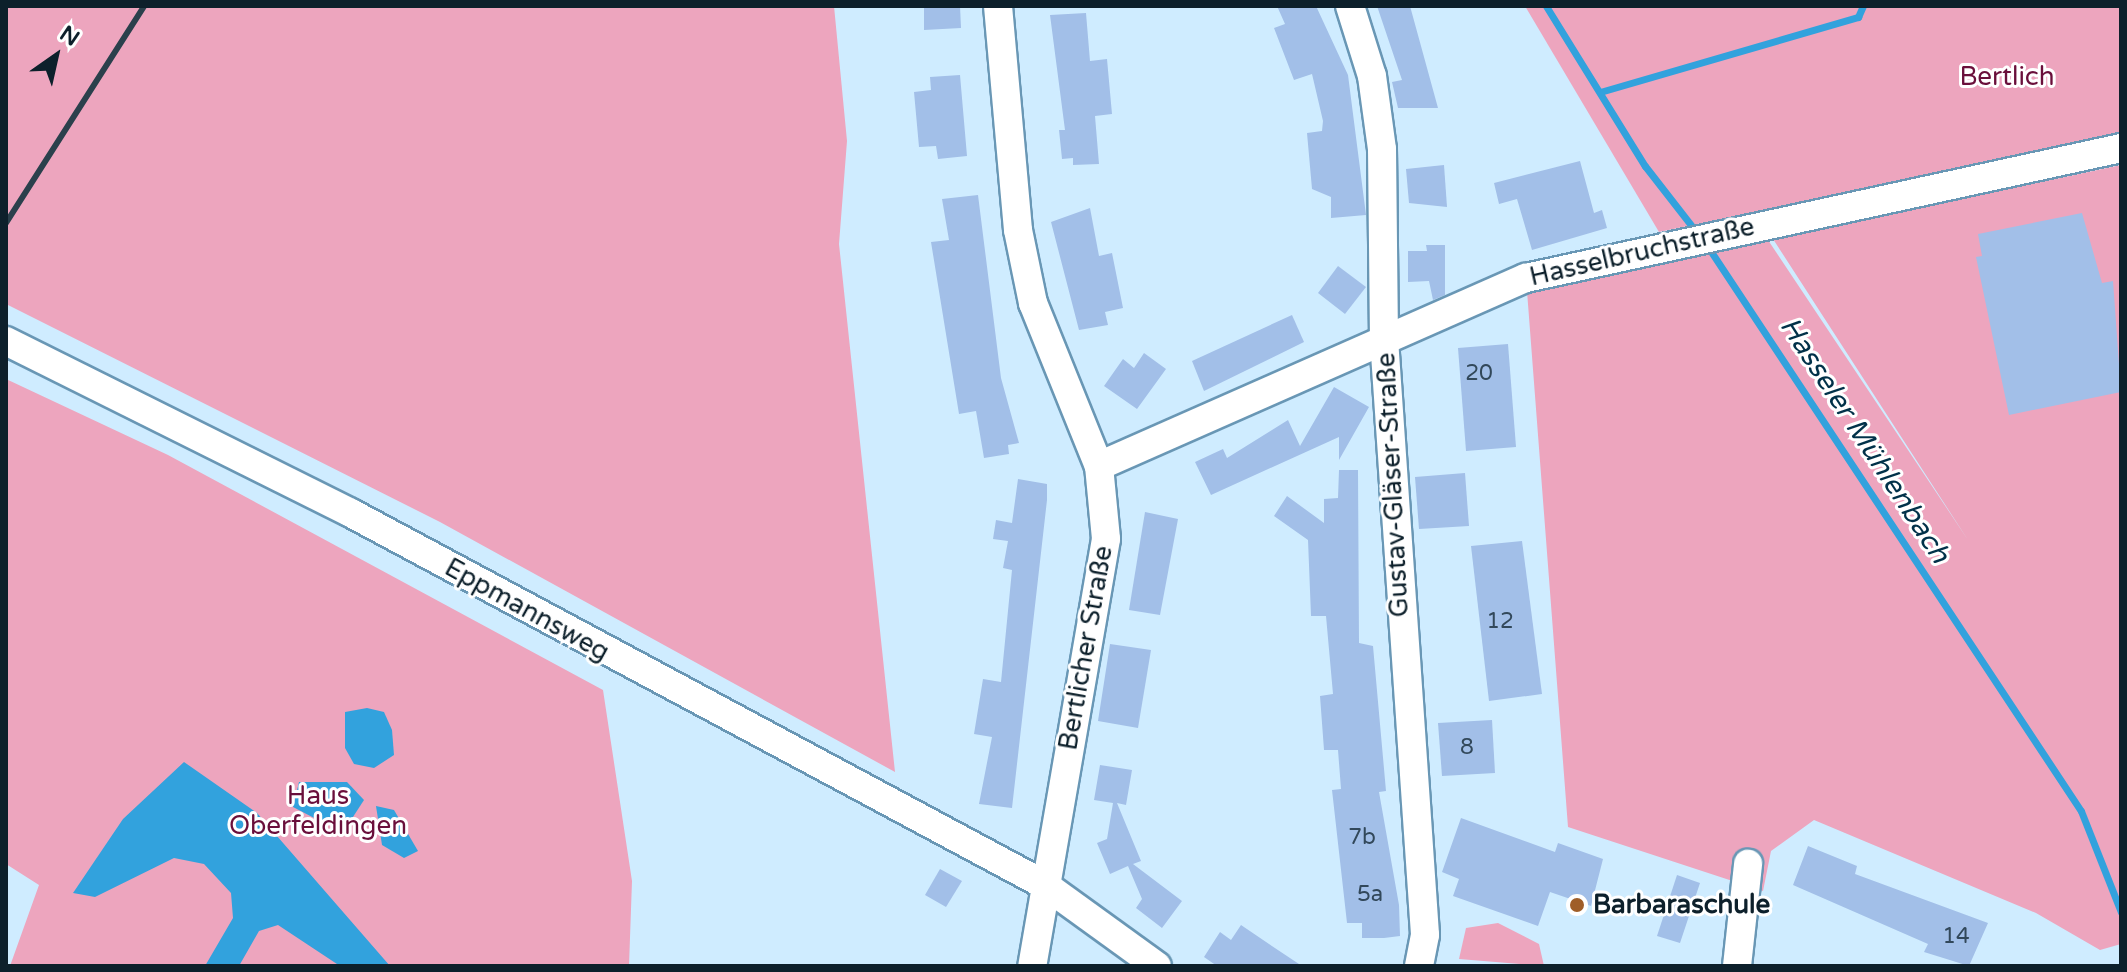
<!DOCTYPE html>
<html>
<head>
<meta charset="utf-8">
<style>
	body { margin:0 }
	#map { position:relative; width:2127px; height:972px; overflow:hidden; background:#cfecff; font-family:"Varela Round",sans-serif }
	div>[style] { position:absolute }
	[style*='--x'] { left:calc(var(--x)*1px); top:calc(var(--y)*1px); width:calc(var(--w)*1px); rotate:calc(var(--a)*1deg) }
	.green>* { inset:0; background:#eda5be }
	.water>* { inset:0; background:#32a2dd }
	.stream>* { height:7px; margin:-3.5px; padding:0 3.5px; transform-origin:3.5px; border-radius:3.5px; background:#32a2dd }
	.building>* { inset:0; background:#a2bfe8 }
	.roads { filter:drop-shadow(2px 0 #6997b5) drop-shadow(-2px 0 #6997b5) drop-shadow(0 2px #6997b5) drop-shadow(0 -2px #6997b5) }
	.minor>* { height:28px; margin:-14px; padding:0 14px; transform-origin:14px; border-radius:14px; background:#fff }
	.rail>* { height:6px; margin:-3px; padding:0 3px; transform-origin:3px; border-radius:3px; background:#2b404c }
	.dots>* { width:22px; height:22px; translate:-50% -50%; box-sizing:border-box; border:4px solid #fff; border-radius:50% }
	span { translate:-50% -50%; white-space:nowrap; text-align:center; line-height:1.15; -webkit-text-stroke:6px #fff; paint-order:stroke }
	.number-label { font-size:22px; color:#32485a }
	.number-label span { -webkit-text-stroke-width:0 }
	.park-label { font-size:26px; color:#6a0f3b }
	.street-label { font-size:26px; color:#0d202b }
	.poi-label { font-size:26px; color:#0d202b; font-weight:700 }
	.left { translate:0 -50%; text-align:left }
	.water-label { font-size:28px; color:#013149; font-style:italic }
	.frame { position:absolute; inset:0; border:8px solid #0d202b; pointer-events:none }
	.north { position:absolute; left:16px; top:16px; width:80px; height:80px; -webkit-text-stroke:6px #fff; paint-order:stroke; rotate:34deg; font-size:22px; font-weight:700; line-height:32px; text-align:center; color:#0d202b }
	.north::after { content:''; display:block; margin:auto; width:28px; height:36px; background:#0d202b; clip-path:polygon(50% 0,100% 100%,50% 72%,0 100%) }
</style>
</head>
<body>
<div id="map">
	<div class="green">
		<div style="clip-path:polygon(6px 6px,834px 6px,847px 141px,839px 244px,895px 772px,440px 522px,6px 304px)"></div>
		<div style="clip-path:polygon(1525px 6px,2121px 6px,2121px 136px,1659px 232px)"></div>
		<div style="clip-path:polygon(2121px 165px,2121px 944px,2100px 950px,2036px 913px,1814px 820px,1771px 851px,1763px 891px,1568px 827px,1526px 278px,1758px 225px,1968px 540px,1773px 239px)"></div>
		<div style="clip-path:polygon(6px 379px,168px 455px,603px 690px,632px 881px,629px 966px,10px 966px,39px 885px,6px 864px)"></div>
		<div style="clip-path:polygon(1498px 923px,1539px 944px,1544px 966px,1459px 959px,1466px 928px)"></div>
	</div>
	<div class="water">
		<div style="clip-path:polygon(367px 708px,384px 712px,392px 730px,394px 755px,374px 768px,354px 764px,345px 748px,345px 712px)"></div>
		<div style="clip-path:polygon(184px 762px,257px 813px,390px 966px,340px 966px,278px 925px,259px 931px,239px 966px,205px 966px,233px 918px,231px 893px,204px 864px,174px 858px,95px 897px,73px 893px,123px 819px)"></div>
		<div style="clip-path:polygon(299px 782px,347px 782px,364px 800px,351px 820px,318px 820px,293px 807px)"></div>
		<div style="clip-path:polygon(376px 806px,394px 810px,418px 851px,404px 858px,382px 845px)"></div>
	</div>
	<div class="stream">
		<div style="--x:1546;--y:6;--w:188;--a:58.3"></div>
		<div style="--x:1645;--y:166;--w:86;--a:52.1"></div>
		<div style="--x:1600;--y:92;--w:269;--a:-16.2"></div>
		<div style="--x:1858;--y:17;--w:12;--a:-66"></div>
		<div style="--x:1708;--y:247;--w:676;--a:56.52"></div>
		<div style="--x:2081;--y:811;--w:109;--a:68.4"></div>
	</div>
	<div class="building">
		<div style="clip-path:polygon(924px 6px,960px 6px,961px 28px,924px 30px)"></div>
		<div style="clip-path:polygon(1277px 6px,1316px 6px,1348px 75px,1366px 215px,1331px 218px,1331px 197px,1312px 189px,1307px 133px,1322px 131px,1323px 121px,1312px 74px,1294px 80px,1274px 28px,1285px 24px)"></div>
		<div style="clip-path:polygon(1377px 6px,1410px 6px,1438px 108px,1398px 108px,1392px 82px,1402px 80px)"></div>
		<div style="clip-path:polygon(1086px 13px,1090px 61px,1107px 59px,1112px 114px,1095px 116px,1099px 164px,1073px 165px,1073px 158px,1062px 159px,1059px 130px,1065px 130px,1050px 15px)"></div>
		<div style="clip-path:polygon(960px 75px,967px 156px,938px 159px,936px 146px,919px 147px,914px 92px,931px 90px,930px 77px)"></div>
		<div style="clip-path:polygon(1580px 161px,1594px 213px,1602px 210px,1607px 228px,1532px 250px,1517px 199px,1499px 204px,1494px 183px)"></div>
		<div style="clip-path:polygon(1444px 165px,1447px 207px,1409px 203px,1406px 169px)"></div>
		<div style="clip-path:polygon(978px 195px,1001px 378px,1019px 443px,1008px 445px,1009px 454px,984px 458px,976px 411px,959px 414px,931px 242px,949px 240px,942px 199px)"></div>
		<div style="clip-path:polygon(1090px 208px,1099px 256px,1112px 253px,1123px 308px,1105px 312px,1108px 325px,1079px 330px,1051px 222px)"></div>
		<div style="clip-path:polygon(2082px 213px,2102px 283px,2113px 281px,2121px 392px,2009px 415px,1976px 257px,1982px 256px,1978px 234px)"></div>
		<div style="clip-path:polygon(1426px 245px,1445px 245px,1445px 295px,1433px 300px,1429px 281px,1408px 282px,1408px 251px,1427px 251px)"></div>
		<div style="clip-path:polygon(1338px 266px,1366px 287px,1345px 314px,1318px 293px)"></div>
		<div style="clip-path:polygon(1292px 315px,1304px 342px,1204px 391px,1192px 361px)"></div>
		<div style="clip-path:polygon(1508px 344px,1516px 447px,1466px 451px,1458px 348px)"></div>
		<div style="clip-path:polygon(1144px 353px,1166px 369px,1137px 409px,1104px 386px,1123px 359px,1134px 368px)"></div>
		<div style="clip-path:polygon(1334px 387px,1369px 407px,1339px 460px,1339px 437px,1211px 495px,1195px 462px,1223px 449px,1227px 458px,1288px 420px,1300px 446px)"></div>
		<div style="clip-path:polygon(1339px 470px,1358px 470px,1359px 643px,1373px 646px,1386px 791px,1379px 792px,1399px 905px,1400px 936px,1384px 938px,1362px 938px,1362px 923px,1347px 923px,1332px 790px,1341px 789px,1338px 750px,1324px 750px,1320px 696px,1333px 694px,1326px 616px,1311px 616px,1308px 540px,1274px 516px,1287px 496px,1324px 523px,1324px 499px,1338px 498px)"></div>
		<div style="clip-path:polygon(1465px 473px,1469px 526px,1419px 529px,1415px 477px)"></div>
		<div style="clip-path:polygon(1018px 479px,1047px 484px,1047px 500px,1012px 808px,979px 804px,992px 737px,974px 734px,983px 679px,1001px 682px,1012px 570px,1003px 568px,1008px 541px,993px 539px,996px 520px,1012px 523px)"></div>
		<div style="clip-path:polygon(1145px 512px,1178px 519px,1160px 615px,1129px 610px)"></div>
		<div style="clip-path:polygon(1522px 541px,1542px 694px,1489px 701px,1471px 546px)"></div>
		<div style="clip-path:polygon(1110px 644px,1151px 650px,1138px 728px,1098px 721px)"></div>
		<div style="clip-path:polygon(1492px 720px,1495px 773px,1442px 776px,1438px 723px)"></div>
		<div style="clip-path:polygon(1100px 765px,1132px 770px,1126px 805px,1117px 803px,1141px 861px,1133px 864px,1182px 901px,1162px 928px,1136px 908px,1142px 899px,1128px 866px,1110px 874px,1097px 843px,1107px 839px,1113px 803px,1094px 800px)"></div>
		<div style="clip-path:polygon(1461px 818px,1555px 852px,1558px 843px,1603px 859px,1591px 906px,1550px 892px,1538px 926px,1453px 896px,1459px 879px,1442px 872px)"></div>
		<div style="clip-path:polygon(1808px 846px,1857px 866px,1855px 874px,1988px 923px,1969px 966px,1924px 952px,1928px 944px,1793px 885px)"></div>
		<div style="clip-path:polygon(940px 869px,962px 881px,946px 907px,925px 895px)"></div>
		<div style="clip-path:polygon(1677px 875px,1700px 883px,1680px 943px,1657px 936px)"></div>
		<div style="clip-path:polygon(1241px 925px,1269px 944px,1302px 966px,1217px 966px,1204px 957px,1220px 932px,1231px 940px)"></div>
	</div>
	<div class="roads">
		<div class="minor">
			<div style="--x:998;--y:6;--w:225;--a:84.9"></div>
			<div style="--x:1018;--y:230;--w:75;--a:78.4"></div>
			<div style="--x:1033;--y:303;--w:176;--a:68"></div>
			<div style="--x:1099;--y:466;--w:73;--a:84.5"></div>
			<div style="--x:1106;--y:539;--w:433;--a:99.8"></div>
			<div style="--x:1350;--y:6;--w:73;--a:72.6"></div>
			<div style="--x:1372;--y:76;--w:74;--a:82.2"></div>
			<div style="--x:1382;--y:149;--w:190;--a:89.4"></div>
			<div style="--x:1384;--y:339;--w:597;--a:86.06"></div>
			<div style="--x:1425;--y:935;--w:32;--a:101"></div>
			<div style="--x:6;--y:341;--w:385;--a:26.5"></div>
			<div style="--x:351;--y:513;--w:787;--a:28.19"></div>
			<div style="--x:1045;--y:885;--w:138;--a:35.9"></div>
			<div style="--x:1099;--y:466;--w:467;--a:-23.8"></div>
			<div style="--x:1526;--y:278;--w:609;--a:-12.32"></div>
			<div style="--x:1737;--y:966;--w:103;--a:-83.8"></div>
		</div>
	</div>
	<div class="rail">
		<div style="--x:6;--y:223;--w:257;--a:-57.5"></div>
	</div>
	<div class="dots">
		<div style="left:1577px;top:905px;background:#9f5e29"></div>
	</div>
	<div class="number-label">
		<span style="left:1479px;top:374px">20</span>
		<span style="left:1500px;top:622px">12</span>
		<span style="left:1467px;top:748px">8</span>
		<span style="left:1362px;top:838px">7b</span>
		<span style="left:1370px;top:895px">5a</span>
		<span style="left:1956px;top:937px">14</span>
	</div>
	<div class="park-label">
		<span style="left:2007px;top:77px">Bertlich</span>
		<span style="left:318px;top:811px">Haus<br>Oberfeldingen</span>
	</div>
	<div class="street-label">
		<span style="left:1642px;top:252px;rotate:-13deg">Hasselbruchstraße</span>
		<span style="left:1393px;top:485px;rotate:-93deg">Gustav-Gläser-Straße</span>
		<span style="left:527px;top:610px;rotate:29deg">Eppmannsweg</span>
		<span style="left:1086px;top:648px;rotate:-80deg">Bertlicher Straße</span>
	</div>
	<div class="poi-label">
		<span class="left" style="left:1593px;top:905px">Barbaraschule</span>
	</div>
	<div class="water-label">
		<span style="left:1865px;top:440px;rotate:57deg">Hasseler Mühlenbach</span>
	</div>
	<div class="frame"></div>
	<div class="north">N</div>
</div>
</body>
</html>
